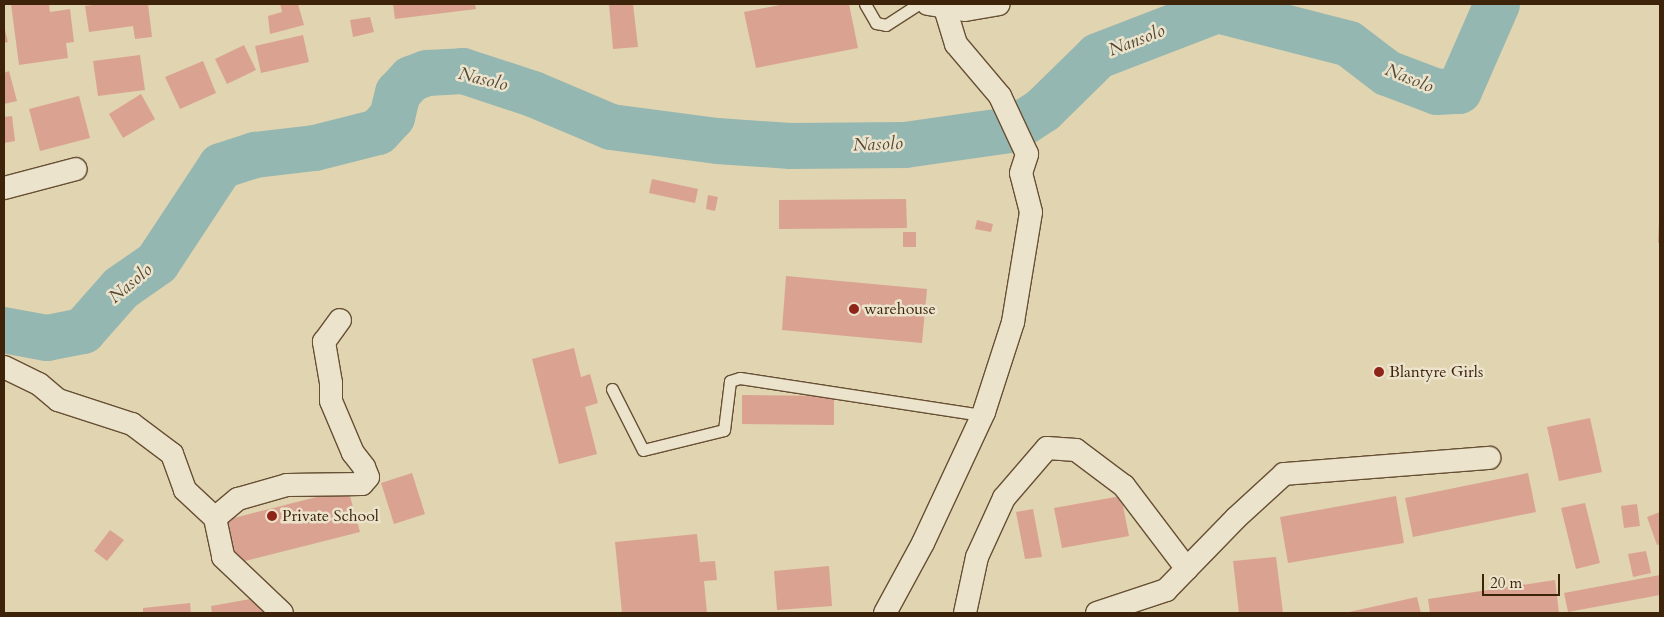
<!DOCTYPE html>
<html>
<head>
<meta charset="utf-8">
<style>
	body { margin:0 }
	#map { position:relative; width:1664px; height:617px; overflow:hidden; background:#e1d4b0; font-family:Cardo,serif }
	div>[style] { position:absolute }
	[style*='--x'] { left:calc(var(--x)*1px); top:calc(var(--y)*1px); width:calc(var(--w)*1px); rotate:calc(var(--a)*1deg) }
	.river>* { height:46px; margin:-23px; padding:0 23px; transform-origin:23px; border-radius:23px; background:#95b7b1 }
	.building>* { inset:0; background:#daa391 }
	.roads { filter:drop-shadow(1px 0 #674f34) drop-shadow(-1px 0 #674f34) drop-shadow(0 1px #674f34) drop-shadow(0 -1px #674f34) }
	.lane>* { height:11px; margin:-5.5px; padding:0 5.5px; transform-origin:5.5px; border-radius:5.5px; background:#ece3cc }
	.street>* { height:22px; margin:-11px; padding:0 11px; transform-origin:11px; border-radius:11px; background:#ece3cc }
	.dots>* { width:14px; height:14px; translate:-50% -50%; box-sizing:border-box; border:2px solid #ece3cc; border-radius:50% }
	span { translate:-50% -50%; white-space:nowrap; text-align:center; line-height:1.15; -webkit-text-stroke:5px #ece3cc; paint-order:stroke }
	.poi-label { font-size:16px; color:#3e230b }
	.left { translate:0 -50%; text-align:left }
	.water-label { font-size:18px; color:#544834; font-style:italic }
	.frame { position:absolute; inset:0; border:5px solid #3e230b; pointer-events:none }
	.scale { position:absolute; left:1482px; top:574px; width:78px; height:22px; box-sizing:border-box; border:2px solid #3e230b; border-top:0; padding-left:6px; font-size:15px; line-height:18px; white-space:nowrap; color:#3e230b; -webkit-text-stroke:4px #ece3cc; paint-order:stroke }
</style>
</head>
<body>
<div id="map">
	<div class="river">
		<div style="--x:1020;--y:125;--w:27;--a:-33"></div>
		<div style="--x:1043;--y:110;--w:77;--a:-44.5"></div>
		<div style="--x:1098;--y:56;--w:128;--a:-21.1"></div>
		<div style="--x:1217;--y:10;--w:136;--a:14.4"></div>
		<div style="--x:1349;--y:44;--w:48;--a:37.3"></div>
		<div style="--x:1387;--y:73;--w:53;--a:20.8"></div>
		<div style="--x:1437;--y:92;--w:22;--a:-3"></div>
		<div style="--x:1459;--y:91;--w:95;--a:-66.4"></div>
		<div style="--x:4;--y:330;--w:44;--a:10.5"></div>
		<div style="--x:47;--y:338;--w:37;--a:-11"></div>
		<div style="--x:83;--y:331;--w:57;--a:-48.5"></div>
		<div style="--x:121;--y:288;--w:44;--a:-34.8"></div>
		<div style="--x:157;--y:263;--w:116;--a:-56.6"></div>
		<div style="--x:221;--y:166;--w:36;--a:-18"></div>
		<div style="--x:255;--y:155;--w:60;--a:-6.7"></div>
		<div style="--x:315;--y:148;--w:65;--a:-14.3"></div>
		<div style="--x:378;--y:132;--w:21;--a:-47"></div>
		<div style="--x:392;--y:117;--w:25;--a:-76"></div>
		<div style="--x:398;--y:93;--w:19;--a:-47"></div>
		<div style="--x:411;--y:79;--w:17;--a:-21"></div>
		<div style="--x:427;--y:73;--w:36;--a:-3"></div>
		<div style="--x:463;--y:71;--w:74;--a:18.2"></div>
		<div style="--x:533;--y:94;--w:85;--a:22.9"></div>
		<div style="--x:611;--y:127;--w:107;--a:7.5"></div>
		<div style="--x:717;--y:141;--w:74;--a:3.9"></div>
		<div style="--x:791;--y:146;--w:114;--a:-0.5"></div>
		<div style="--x:905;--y:145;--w:106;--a:-8.1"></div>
	</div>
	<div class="building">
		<div style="clip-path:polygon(11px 4px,49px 4px,50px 12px,70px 9px,74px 42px,66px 43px,68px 58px,19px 65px)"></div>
		<div style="clip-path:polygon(100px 4px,148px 4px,152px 37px,135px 39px,133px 26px,89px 32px,85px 6px)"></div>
		<div style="clip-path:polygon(280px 4px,298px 4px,304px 25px,270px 34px,268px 16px,282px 12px)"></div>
		<div style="clip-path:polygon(393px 4px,475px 4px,476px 9px,395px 19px)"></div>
		<div style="clip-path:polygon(609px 4px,633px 4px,638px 47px,613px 49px)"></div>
		<div style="clip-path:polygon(785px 4px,849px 4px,858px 48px,756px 68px,744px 12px)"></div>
		<div style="clip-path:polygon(370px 17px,374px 32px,353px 37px,350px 20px)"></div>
		<div style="clip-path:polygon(4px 26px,8px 42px,4px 43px)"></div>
		<div style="clip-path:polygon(303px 35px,309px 62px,261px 73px,255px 46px)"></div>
		<div style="clip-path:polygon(244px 45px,256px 70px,227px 84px,215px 59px)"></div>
		<div style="clip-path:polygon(140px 55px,145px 90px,98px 96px,93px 61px)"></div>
		<div style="clip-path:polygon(203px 61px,216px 93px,180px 109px,165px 77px)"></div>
		<div style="clip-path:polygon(9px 71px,17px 101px,4px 104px,4px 73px)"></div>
		<div style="clip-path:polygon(141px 94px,155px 119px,123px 138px,109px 114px)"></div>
		<div style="clip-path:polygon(79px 96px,90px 138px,40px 151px,29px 109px)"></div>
		<div style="clip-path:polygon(12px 116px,15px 141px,4px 143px,4px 117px)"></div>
		<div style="clip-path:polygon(652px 179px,698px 189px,695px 203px,649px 193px)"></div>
		<div style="clip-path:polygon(708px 195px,718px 197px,715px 211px,706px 209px)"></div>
		<div style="clip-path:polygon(906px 199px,907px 228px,779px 229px,779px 200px)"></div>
		<div style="clip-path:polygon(977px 220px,993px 224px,991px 232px,975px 229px)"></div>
		<div style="clip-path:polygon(1659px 220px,1660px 220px,1660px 243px,1658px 243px)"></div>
		<div style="clip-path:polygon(903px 232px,916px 232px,916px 247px,903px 247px)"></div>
		<div style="clip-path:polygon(786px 276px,927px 289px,922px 343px,782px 330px)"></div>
		<div style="clip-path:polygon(574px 348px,581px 377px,590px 374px,598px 403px,585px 407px,597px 454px,559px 464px,532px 359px)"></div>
		<div style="clip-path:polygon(742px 395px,834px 396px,834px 425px,742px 424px)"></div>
		<div style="clip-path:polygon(1590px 418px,1602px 472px,1559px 481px,1547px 427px)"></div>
		<div style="clip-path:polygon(412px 473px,425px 514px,394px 524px,381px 483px)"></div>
		<div style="clip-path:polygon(1528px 473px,1536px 512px,1413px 537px,1405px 498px)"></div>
		<div style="clip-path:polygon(348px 489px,360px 532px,233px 564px,222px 521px)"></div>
		<div style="clip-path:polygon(1121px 496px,1129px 536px,1062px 548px,1054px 508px)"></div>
		<div style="clip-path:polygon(1396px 496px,1404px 543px,1288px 563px,1280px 517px)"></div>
		<div style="clip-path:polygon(1585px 503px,1600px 563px,1576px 569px,1561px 508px)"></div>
		<div style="clip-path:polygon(1637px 504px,1640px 526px,1624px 528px,1621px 506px)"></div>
		<div style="clip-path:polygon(1033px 509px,1042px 557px,1025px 559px,1016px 512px)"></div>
		<div style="clip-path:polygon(1660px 512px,1660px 544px,1657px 545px,1647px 517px)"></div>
		<div style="clip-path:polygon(110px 530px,124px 540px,107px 561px,94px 551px)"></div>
		<div style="clip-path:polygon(697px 534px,700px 562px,715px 561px,717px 580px,704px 581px,707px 613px,622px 613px,615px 542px)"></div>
		<div style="clip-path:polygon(1646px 551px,1651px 573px,1633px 577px,1628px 554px)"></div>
		<div style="clip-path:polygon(1276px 557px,1283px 613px,1239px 613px,1233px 561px)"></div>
		<div style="clip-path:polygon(829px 566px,832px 606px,777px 610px,774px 571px)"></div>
		<div style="clip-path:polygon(1660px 575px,1660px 595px,1568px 612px,1564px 593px)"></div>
		<div style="clip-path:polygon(1555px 580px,1559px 613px,1430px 613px,1428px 599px)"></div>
		<div style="clip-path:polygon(261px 597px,264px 613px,212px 613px,211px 606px)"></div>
		<div style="clip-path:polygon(1417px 597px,1421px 613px,1349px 613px,1349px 612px)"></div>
		<div style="clip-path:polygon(190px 603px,191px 613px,143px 613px,143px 608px)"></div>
	</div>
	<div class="roads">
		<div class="lane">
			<div style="--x:865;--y:4;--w:22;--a:60"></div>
			<div style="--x:876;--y:23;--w:10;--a:11"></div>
			<div style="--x:886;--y:25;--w:38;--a:-33"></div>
			<div style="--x:612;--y:389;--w:68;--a:63.1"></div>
			<div style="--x:643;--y:450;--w:83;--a:-13.9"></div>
			<div style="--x:724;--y:430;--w:49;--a:-83"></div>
			<div style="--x:730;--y:381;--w:10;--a:-17"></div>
			<div style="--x:740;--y:378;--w:246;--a:8.7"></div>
		</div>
		<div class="street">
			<div style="--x:928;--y:4;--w:37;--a:9"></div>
			<div style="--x:965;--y:10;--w:34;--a:-10"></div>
			<div style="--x:4;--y:188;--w:74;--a:-14.8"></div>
			<div style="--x:4;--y:367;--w:39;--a:26"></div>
			<div style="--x:39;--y:384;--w:25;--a:40"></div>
			<div style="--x:58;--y:400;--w:78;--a:18"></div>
			<div style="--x:132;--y:424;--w:50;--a:36.9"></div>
			<div style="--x:172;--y:454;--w:38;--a:70"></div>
			<div style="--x:185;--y:490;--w:41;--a:43"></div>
			<div style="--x:215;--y:518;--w:40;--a:78"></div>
			<div style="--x:223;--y:557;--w:81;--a:43.5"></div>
			<div style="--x:215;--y:518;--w:30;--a:-40"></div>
			<div style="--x:238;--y:499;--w:51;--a:-15.9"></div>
			<div style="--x:287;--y:485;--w:75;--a:-0.8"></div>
			<div style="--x:362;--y:484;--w:9;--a:-49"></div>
			<div style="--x:368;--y:477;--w:11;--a:-112"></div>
			<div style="--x:364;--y:467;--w:18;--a:-128"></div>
			<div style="--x:353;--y:453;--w:56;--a:-112.9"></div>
			<div style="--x:331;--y:401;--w:18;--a:-90"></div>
			<div style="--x:331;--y:383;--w:42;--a:-99.7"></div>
			<div style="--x:324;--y:342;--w:27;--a:-54"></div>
			<div style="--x:885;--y:613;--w:80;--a:-61.5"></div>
			<div style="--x:923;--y:543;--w:145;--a:-65"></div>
			<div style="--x:984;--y:412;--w:95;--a:-72.1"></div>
			<div style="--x:1013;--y:322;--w:111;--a:-80.7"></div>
			<div style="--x:1031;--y:212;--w:40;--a:-104.4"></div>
			<div style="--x:1021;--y:173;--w:20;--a:-72"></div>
			<div style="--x:1027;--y:154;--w:64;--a:-115"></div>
			<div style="--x:1000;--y:96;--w:68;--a:-130.2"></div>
			<div style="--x:956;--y:44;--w:39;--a:-107"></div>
			<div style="--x:965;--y:613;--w:57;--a:-77.9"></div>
			<div style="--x:977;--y:557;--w:65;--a:-65.4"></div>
			<div style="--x:1004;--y:498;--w:66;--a:-49.3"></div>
			<div style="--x:1047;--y:448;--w:29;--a:4"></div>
			<div style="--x:1076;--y:450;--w:60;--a:36.9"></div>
			<div style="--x:1124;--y:486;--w:104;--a:52.8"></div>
			<div style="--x:1097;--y:613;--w:73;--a:-18.4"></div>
			<div style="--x:1166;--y:590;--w:100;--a:-45.8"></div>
			<div style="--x:1236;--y:518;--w:65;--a:-42.5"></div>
			<div style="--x:1284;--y:474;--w:206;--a:-4.5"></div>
		</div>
	</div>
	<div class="dots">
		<div style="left:854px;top:309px;background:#8f2418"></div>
		<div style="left:1379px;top:372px;background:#8f2418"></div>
		<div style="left:272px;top:516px;background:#8f2418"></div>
	</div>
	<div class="poi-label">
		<span class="left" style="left:864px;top:309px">warehouse</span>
		<span class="left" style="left:1389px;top:372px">Blantyre Girls</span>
		<span class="left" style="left:282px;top:516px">Private School</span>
	</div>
	<div class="water-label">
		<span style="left:1137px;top:41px;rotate:-21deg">Nansolo</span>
		<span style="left:1409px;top:79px;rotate:22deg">Nasolo</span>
		<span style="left:483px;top:80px;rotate:14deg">Nasolo</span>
		<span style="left:878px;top:145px;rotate:-2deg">Nasolo</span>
		<span style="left:131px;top:284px;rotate:-40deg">Nasolo</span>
	</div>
	<div class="frame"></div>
	<div class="scale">20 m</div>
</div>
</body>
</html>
